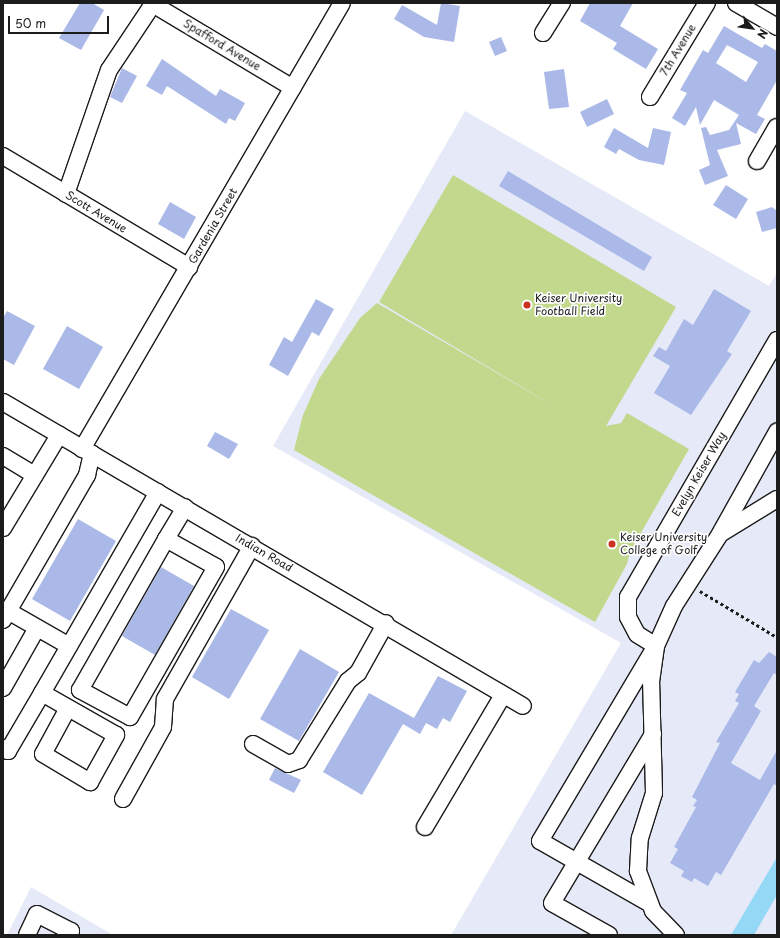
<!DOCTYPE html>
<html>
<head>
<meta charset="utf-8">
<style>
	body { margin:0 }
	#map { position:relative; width:780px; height:938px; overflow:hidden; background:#fff; font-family:"Playpen Sans",sans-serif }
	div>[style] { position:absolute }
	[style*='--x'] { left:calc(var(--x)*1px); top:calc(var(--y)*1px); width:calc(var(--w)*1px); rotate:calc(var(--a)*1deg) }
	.built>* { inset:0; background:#e6eaf8 }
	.green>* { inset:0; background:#c2d88d }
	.water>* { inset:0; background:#94d8f6 }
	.building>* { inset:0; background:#aab9e8 }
	.path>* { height:2.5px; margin-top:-1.25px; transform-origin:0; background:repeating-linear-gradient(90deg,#1c1c1c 0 3px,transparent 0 6px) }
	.roads { filter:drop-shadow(1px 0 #1c1c1c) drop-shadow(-1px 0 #1c1c1c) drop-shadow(0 1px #1c1c1c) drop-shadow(0 -1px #1c1c1c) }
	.minor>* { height:16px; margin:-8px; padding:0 8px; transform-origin:8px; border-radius:8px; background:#fff }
	.dots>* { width:11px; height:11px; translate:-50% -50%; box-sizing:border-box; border:2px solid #fff; border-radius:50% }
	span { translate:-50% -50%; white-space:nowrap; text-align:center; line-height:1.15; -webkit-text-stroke:3.5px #fff; paint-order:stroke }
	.street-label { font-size:11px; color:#1c1c1c }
	.poi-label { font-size:11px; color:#1c1c1c }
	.left { translate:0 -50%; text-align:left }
	.frame { position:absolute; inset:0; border:4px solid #1c1c1c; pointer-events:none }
	.north { position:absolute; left:732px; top:8px; width:40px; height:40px; -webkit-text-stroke:3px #fff; paint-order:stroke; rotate:119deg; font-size:11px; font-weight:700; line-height:16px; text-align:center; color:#1c1c1c }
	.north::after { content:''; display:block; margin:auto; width:14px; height:18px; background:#1c1c1c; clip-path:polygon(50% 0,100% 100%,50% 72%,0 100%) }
	.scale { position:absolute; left:8px; top:16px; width:101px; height:18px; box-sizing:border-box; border:2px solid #1c1c1c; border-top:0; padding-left:5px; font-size:12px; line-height:14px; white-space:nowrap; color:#1c1c1c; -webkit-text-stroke:3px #fff; paint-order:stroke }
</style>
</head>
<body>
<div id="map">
	<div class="built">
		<div style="clip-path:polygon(465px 111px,769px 286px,777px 273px,777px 935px,451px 935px,621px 643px,273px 446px)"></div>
		<div style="clip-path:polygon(31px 887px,113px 935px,7px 935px)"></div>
	</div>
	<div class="green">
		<div style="clip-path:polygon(453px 175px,676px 307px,606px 426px,621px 423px,627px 413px,689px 449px,630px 552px,627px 564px,595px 622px,294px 450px,303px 415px,319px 379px,360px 318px,377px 303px,557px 408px,379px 302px)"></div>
	</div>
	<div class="water">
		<div style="clip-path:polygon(777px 857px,777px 895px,754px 935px,731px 935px)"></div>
	</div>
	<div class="building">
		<div style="clip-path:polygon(80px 3px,92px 3px,104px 10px,81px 50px,59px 38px)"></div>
		<div style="clip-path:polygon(441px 3px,460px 6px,454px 42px,424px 37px,394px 19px,402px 5px,437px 25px)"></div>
		<div style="clip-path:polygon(590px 3px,633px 3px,620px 26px,658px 49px,646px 69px,613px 49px,617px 43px,580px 21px)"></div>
		<div style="clip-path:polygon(evenodd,724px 26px,762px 48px,765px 44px,777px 51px,777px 80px,757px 115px,765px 119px,756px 134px,736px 123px,741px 144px,717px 150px,728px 176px,705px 185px,699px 170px,710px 165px,701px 128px,706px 127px,710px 135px,729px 130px,739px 115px,714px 100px,700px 125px,696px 107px,685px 126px,672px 118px,687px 93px,680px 90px,703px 50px,708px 53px,724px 26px,727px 45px,758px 62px,746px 82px,716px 63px,727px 45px)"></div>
		<div style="clip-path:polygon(501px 37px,507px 51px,495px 56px,489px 42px)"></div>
		<div style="clip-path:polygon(162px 59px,216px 96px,220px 89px,245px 103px,235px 121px,229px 118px,226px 124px,167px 86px,162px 95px,146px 86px)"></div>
		<div style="clip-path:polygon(122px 68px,137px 76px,122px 103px,110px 97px)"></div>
		<div style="clip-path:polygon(564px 69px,569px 107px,549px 109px,544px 72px)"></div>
		<div style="clip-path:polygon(607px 99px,614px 114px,587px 127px,580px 112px)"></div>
		<div style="clip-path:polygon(614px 128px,648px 148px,653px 128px,671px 132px,664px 165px,639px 160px,619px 149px,616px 154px,604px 147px)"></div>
		<div style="clip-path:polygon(508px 171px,652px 257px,644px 271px,499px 186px)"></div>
		<div style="clip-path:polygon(726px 185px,748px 199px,736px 219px,713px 205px)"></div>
		<div style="clip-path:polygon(170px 202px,196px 217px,184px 239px,158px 224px)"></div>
		<div style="clip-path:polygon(772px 207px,777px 211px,777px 228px,762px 232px,756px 212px)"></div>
		<div style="clip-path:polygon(714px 289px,751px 311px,727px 351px,732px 354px,691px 415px,654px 393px,670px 366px,653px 356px,659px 347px,666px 351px,684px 319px,693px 325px)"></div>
		<div style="clip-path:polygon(316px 299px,334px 309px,319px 336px,312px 332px,288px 376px,269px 365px,284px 337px,292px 342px)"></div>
		<div style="clip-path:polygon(7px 311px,35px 326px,14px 365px,3px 359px,3px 318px)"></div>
		<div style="clip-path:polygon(67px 326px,103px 347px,79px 389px,43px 369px)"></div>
		<div style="clip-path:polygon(215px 432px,238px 444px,229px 459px,207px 446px)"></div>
		<div style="clip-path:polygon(78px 519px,116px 541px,70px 621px,32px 599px)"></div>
		<div style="clip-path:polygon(161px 567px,194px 586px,155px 655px,122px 636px)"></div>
		<div style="clip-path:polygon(231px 609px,269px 630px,229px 699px,192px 677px)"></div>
		<div style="clip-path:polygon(300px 649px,339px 672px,299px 741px,260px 719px)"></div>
		<div style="clip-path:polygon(769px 652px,777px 657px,777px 675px,774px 673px,754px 706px,761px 711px,731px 763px,760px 780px,777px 750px,777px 786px,774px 784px,721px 875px,716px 872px,708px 886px,694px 878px,692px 882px,681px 876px,684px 871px,670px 863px,678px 849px,674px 847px,696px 807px,693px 806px,697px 800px,692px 797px,720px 743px,716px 742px,739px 703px,735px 701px,739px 694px,735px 692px,754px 660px,759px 663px)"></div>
		<div style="clip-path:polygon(438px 676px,467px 691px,450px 722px,443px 718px,437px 729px,426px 723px,420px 734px,403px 724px,362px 795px,323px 772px,369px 693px,414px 718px)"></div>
		<div style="clip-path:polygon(275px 768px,301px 780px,294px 793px,269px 780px)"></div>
	</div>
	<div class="path">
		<div style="--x:700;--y:591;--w:90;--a:30.9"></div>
	</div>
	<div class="roads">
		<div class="minor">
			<div style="--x:151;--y:3;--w:165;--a:30.9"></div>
			<div style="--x:736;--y:3;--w:48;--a:30.3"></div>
			<div style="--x:543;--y:33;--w:36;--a:-58"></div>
			<div style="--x:650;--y:97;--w:110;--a:-58.8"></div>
			<div style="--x:3;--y:156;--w:217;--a:30.8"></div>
			<div style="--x:757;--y:161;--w:39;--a:-60"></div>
			<div style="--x:66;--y:194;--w:131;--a:-70.9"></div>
			<div style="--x:109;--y:70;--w:79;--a:-56.3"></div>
			<div style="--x:3;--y:402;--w:602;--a:30.31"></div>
			<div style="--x:82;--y:449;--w:516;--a:-59.76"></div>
			<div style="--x:3;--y:456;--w:37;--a:31"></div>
			<div style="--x:3;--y:528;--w:109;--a:-58.9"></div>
			<div style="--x:721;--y:532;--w:115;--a:-60.8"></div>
			<div style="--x:166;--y:539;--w:57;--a:29.2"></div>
			<div style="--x:216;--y:567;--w:173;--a:119.8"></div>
			<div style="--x:130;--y:717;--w:57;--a:-151.6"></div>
			<div style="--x:80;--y:690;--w:174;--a:-60.3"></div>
			<div style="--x:166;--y:539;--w:37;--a:-59"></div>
			<div style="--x:8;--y:611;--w:70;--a:29.8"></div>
			<div style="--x:3;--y:620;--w:168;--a:-59.9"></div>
			<div style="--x:87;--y:475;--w:22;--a:-77"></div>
			<div style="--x:3;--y:688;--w:69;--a:-60.5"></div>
			<div style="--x:68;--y:708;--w:52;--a:118.5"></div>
			<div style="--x:43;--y:754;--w:55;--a:30.8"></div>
			<div style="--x:90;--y:782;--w:54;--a:-61"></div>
			<div style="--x:116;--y:735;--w:85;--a:-150.4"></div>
			<div style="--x:42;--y:693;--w:232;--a:-60"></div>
			<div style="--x:253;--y:744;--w:40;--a:29.7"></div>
			<div style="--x:288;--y:764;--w:12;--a:-20"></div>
			<div style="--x:299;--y:760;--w:93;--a:-58.2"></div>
			<div style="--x:348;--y:681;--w:13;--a:-39"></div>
			<div style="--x:358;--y:673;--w:57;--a:-60.8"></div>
			<div style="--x:3;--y:748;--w:6;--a:31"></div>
			<div style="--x:8;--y:751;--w:67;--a:-59.6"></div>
			<div style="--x:123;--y:799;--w:82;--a:-60.9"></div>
			<div style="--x:163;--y:727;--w:28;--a:-86"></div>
			<div style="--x:165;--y:699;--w:176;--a:-60.4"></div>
			<div style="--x:425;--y:827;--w:153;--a:-59.4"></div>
			<div style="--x:647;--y:902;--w:123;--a:-150.3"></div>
			<div style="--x:540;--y:841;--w:227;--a:-59.3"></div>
			<div style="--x:656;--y:646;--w:22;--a:-148"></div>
			<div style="--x:637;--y:634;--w:19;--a:-118"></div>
			<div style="--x:628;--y:617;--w:20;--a:-90"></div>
			<div style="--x:628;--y:597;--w:297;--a:-59.9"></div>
			<div style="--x:27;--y:935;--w:23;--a:-65"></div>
			<div style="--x:37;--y:914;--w:38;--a:27"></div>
			<div style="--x:71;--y:931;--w:4;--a:117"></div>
			<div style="--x:609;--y:935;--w:65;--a:-150.7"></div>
			<div style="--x:552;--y:903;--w:197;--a:-59.1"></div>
			<div style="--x:676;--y:935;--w:33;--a:-134"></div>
			<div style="--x:653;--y:911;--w:43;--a:-110.6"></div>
			<div style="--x:638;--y:871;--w:33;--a:-87"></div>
			<div style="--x:640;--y:838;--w:47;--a:-72.7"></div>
			<div style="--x:654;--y:793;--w:111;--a:-91.5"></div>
			<div style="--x:651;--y:682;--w:36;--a:-82"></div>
			<div style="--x:656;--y:646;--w:44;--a:-65.8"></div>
			<div style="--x:674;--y:606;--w:85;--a:-57.4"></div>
			<div style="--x:720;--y:534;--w:67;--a:-31.6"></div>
		</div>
	</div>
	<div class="dots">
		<div style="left:527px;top:305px;background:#c8321e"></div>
		<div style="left:612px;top:544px;background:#c8321e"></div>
	</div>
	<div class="street-label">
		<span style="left:222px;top:45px;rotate:31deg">Spafford Avenue</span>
		<span style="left:678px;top:50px;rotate:-59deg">7th Avenue</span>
		<span style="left:96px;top:212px;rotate:31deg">Scott Avenue</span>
		<span style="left:213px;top:226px;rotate:-60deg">Gardenia Street</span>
		<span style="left:699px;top:474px;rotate:-60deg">Evelyn Keiser Way</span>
		<span style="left:264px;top:553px;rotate:30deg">Indian Road</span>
	</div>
	<div class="poi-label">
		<span class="left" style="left:535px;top:305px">Keiser University<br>Football Field</span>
		<span class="left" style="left:620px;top:544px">Keiser University<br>College of Golf</span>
	</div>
	<div class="frame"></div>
	<div class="north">N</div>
	<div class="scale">50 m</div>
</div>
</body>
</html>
